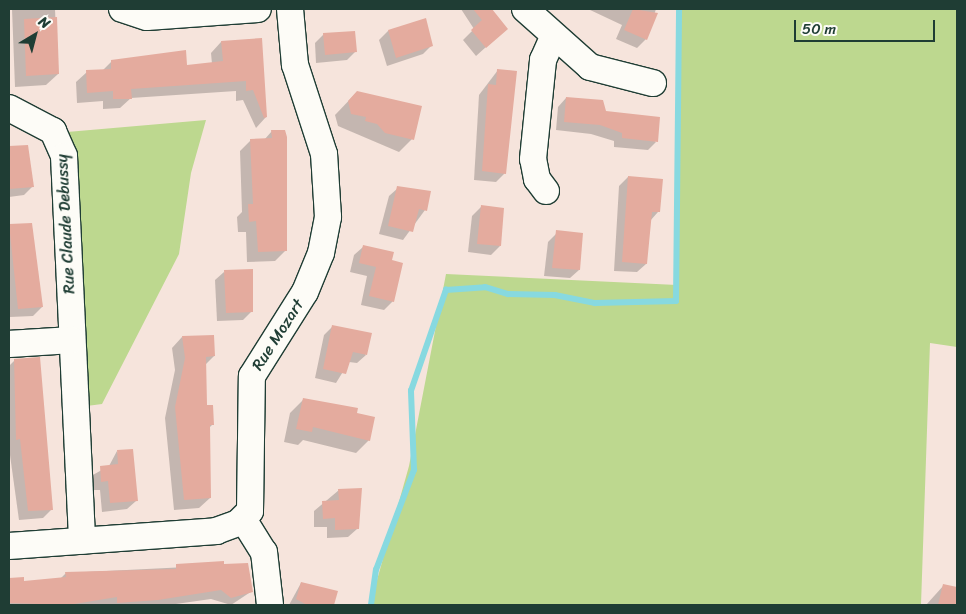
<!DOCTYPE html>
<html>
<head>
<meta charset="utf-8">
<style>
	body { margin:0 }
	#map { position:relative; width:966px; height:614px; overflow:hidden; background:#f6e4dc; font-family:Sriracha,sans-serif }
	div>[style] { position:absolute }
	[style*='--x'] { left:calc(var(--x)*1px); top:calc(var(--y)*1px); width:calc(var(--w)*1px); rotate:calc(var(--a)*1deg) }
	.green>* { inset:0; background:#bdd88f }
	.shadow>* { inset:0; background:#0003 }
	.stream>* { height:5.5px; margin:-2.75px; padding:0 2.75px; transform-origin:2.75px; border-radius:2.75px; background:#87d9e0 }
	.building>* { inset:0; background:#e4ab9e }
	.roads { filter:drop-shadow(1px 0 #1f3d34) drop-shadow(-1px 0 #1f3d34) drop-shadow(0 1px #1f3d34) drop-shadow(0 -1px #1f3d34) }
	.minor>* { height:26px; margin:-13px; padding:0 13px; transform-origin:13px; border-radius:13px; background:#fdfcf7 }
	span { translate:-50% -50%; white-space:nowrap; text-align:center; line-height:1.15; -webkit-text-stroke:5px #fdfcf7; paint-order:stroke }
	.street-label { font-size:16px; color:#1f3d34 }
	.frame { position:absolute; inset:0; border:10px solid #1f3d34; pointer-events:none }
	.north { position:absolute; left:10px; top:10px; width:50px; height:50px; -webkit-text-stroke:4px #fdfcf7; paint-order:stroke; rotate:37deg; font-size:14px; font-weight:700; line-height:20px; text-align:center; color:#1f3d34 }
	.north::after { content:''; display:block; margin:auto; width:18px; height:22px; background:#1f3d34; clip-path:polygon(50% 0,100% 100%,50% 72%,0 100%) }
	.scale { position:absolute; left:794px; top:20px; width:141px; height:22px; box-sizing:border-box; border:2px solid #1f3d34; border-top:0; padding-left:6px; font-size:15px; line-height:18px; white-space:nowrap; color:#1f3d34; -webkit-text-stroke:4px #fdfcf7; paint-order:stroke }
</style>
</head>
<body>
<div id="map">
	<div class="green">
		<div style="clip-path:polygon(677px 9px,957px 9px,957px 347px,930px 343px,921px 605px,370px 605px,409px 466px,446px 274px,677px 285px)"></div>
		<div style="clip-path:polygon(206px 120px,191px 173px,179px 254px,102px 404px,79px 407px,67px 132px)"></div>
	</div>
	<div class="shadow">
		<div style="clip-path:polygon(12px 9px,55px 9px,58px 74px,46px 85px,15px 87px)"></div>
		<div style="clip-path:polygon(461px 9px,490px 9px,506px 29px,476px 56px,463px 40px,474px 29px)"></div>
		<div style="clip-path:polygon(588px 9px,656px 9px,646px 39px,637px 48px,616px 39px,622px 25px)"></div>
		<div style="clip-path:polygon(425px 20px,432px 45px,423px 54px,387px 66px,379px 40px,388px 31px)"></div>
		<div style="clip-path:polygon(324px 34px,356px 51px,347px 60px,316px 63px,315px 43px)"></div>
		<div style="clip-path:polygon(260px 39px,266px 117px,256px 128px,243px 100px,236px 101px,236px 91px,131px 98px,120px 108px,103px 109px,103px 101px,77px 103px,76px 82px,87px 72px,102px 71px,112px 61px,185px 51px,186px 66px,212px 64px,211px 53px,221px 42px)"></div>
		<div style="clip-path:polygon(498px 70px,505px 173px,496px 182px,474px 180px,479px 95px)"></div>
		<div style="clip-path:polygon(357px 92px,412px 139px,399px 152px,338px 126px,335px 115px)"></div>
		<div style="clip-path:polygon(566px 98px,605px 112px,656px 142px,648px 150px,614px 147px,614px 141px,591px 134px,556px 130px,558px 107px)"></div>
		<div style="clip-path:polygon(272px 131px,284px 131px,286px 250px,275px 261px,247px 262px,246px 232px,238px 232px,237px 217px,242px 212px,240px 151px,251px 140px,264px 140px)"></div>
		<div style="clip-path:polygon(27px 146px,33px 186px,24px 195px,9px 197px,9px 147px)"></div>
		<div style="clip-path:polygon(628px 177px,658px 212px,650px 221px,646px 264px,637px 272px,614px 271px,619px 186px)"></div>
		<div style="clip-path:polygon(398px 188px,430px 192px,425px 210px,403px 240px,379px 234px,389px 196px)"></div>
		<div style="clip-path:polygon(481px 207px,500px 246px,491px 255px,468px 252px,472px 216px)"></div>
		<div style="clip-path:polygon(31px 224px,42px 307px,33px 316px,10px 317px,9px 226px)"></div>
		<div style="clip-path:polygon(556px 234px,579px 270px,570px 278px,544px 276px,548px 242px)"></div>
		<div style="clip-path:polygon(363px 247px,391px 261px,393px 301px,384px 310px,361px 305px,367px 276px,350px 272px,354px 255px)"></div>
		<div style="clip-path:polygon(224px 272px,252px 311px,243px 320px,217px 321px,215px 280px)"></div>
		<div style="clip-path:polygon(333px 326px,366px 355px,357px 363px,349px 362px,336px 383px,315px 378px,324px 335px)"></div>
		<div style="clip-path:polygon(182px 337px,214px 356px,205px 365px,206px 407px,213px 424px,209px 428px,210px 498px,199px 508px,174px 510px,165px 418px,175px 370px,172px 348px)"></div>
		<div style="clip-path:polygon(15px 360px,52px 509px,43px 518px,19px 520px,9px 448px,9px 366px)"></div>
		<div style="clip-path:polygon(303px 400px,355px 414px,369px 440px,356px 453px,303px 440px,298px 445px,284px 442px,290px 413px)"></div>
		<div style="clip-path:polygon(117px 451px,136px 501px,127px 509px,102px 512px,100px 490px,93px 490px,91px 476px,109px 466px)"></div>
		<div style="clip-path:polygon(339px 490px,357px 529px,348px 537px,327px 538px,327px 527px,314px 527px,314px 511px)"></div>
		<div style="clip-path:polygon(247px 564px,252px 591px,231px 605px,211px 599px,169px 605px,9px 605px,9px 579px,23px 578px,23px 582px,60px 579px,66px 573px)"></div>
		<div style="clip-path:polygon(301px 583px,336px 592px,333px 605px,289px 605px)"></div>
		<div style="clip-path:polygon(944px 585px,957px 589px,957px 605px,926px 605px)"></div>
	</div>
	<div class="stream">
		<div style="--x:371;--y:605;--w:35;--a:-82"></div>
		<div style="--x:376;--y:570;--w:107;--a:-69.2"></div>
		<div style="--x:414;--y:470;--w:79;--a:-92.2"></div>
		<div style="--x:411;--y:391;--w:107;--a:-70.9"></div>
		<div style="--x:446;--y:290;--w:39;--a:-4"></div>
		<div style="--x:485;--y:287;--w:24;--a:17"></div>
		<div style="--x:508;--y:294;--w:47;--a:1.2"></div>
		<div style="--x:555;--y:295;--w:41;--a:11.3"></div>
		<div style="--x:595;--y:303;--w:81;--a:-1.4"></div>
		<div style="--x:676;--y:301;--w:292;--a:-89.4"></div>
	</div>
	<div class="building">
		<div style="clip-path:polygon(473px 9px,492px 9px,508px 29px,486px 48px,471px 30px,482px 20px)"></div>
		<div style="clip-path:polygon(633px 9px,658px 13px,647px 40px,624px 30px)"></div>
		<div style="clip-path:polygon(57px 17px,59px 74px,26px 76px,24px 19px)"></div>
		<div style="clip-path:polygon(426px 18px,433px 46px,396px 58px,388px 30px)"></div>
		<div style="clip-path:polygon(355px 31px,357px 52px,325px 55px,323px 33px)"></div>
		<div style="clip-path:polygon(262px 38px,267px 117px,264px 118px,253px 90px,246px 91px,246px 81px,131px 89px,132px 99px,113px 99px,113px 91px,87px 93px,86px 70px,111px 69px,111px 60px,186px 50px,187px 65px,223px 61px,221px 41px)"></div>
		<div style="clip-path:polygon(497px 69px,517px 71px,506px 174px,482px 171px,488px 84px,496px 85px)"></div>
		<div style="clip-path:polygon(357px 91px,422px 106px,414px 140px,385px 133px,377px 124px,365px 121px,366px 117px,351px 114px,348px 101px)"></div>
		<div style="clip-path:polygon(566px 97px,603px 100px,606px 111px,660px 117px,658px 142px,622px 138px,622px 133px,600px 125px,564px 122px)"></div>
		<div style="clip-path:polygon(271px 130px,285px 130px,287px 137px,287px 251px,258px 252px,256px 221px,249px 222px,248px 204px,253px 204px,250px 139px,272px 138px)"></div>
		<div style="clip-path:polygon(28px 145px,34px 187px,9px 189px,9px 146px)"></div>
		<div style="clip-path:polygon(628px 176px,663px 179px,660px 212px,652px 212px,647px 264px,622px 262px)"></div>
		<div style="clip-path:polygon(397px 186px,431px 191px,427px 211px,419px 209px,413px 232px,388px 226px)"></div>
		<div style="clip-path:polygon(481px 205px,504px 208px,501px 246px,477px 244px)"></div>
		<div style="clip-path:polygon(32px 223px,43px 307px,18px 309px,9px 224px)"></div>
		<div style="clip-path:polygon(556px 230px,583px 233px,580px 270px,552px 268px)"></div>
		<div style="clip-path:polygon(363px 245px,394px 252px,392px 260px,403px 263px,394px 302px,369px 296px,376px 267px,359px 263px)"></div>
		<div style="clip-path:polygon(253px 269px,253px 312px,226px 313px,224px 270px)"></div>
		<div style="clip-path:polygon(332px 325px,372px 333px,367px 355px,353px 352px,346px 374px,323px 369px)"></div>
		<div style="clip-path:polygon(214px 335px,215px 356px,206px 357px,207px 405px,213px 405px,214px 425px,210px 425px,211px 498px,184px 500px,175px 407px,185px 358px,182px 336px)"></div>
		<div style="clip-path:polygon(40px 357px,53px 510px,28px 511px,20px 439px,16px 440px,14px 359px)"></div>
		<div style="clip-path:polygon(303px 398px,358px 408px,357px 413px,375px 417px,370px 441px,313px 427px,312px 432px,296px 429px)"></div>
		<div style="clip-path:polygon(133px 449px,138px 501px,110px 503px,108px 481px,101px 482px,100px 466px,118px 464px,117px 450px)"></div>
		<div style="clip-path:polygon(362px 488px,359px 529px,335px 530px,335px 518px,323px 519px,322px 501px,339px 500px,338px 489px)"></div>
		<div style="clip-path:polygon(224px 561px,224px 564px,248px 563px,253px 592px,231px 598px,221px 590px,158px 600px,117px 603px,117px 597px,68px 605px,9px 603px,9px 578px,24px 577px,24px 581px,66px 577px,65px 572px,176px 569px,176px 564px)"></div>
		<div style="clip-path:polygon(301px 582px,338px 591px,334px 605px,307px 605px,296px 599px)"></div>
		<div style="clip-path:polygon(943px 584px,957px 587px,957px 605px,938px 605px)"></div>
	</div>
	<div class="roads">
		<div class="minor">
			<div style="--x:122;--y:9;--w:26;--a:18"></div>
			<div style="--x:147;--y:17;--w:111;--a:-4.1"></div>
			<div style="--x:525;--y:9;--w:87;--a:41.7"></div>
			<div style="--x:590;--y:67;--w:65;--a:14.3"></div>
			<div style="--x:9;--y:108;--w:50;--a:27.6"></div>
			<div style="--x:53;--y:131;--w:27;--a:66"></div>
			<div style="--x:64;--y:156;--w:385;--a:87.3"></div>
			<div style="--x:546;--y:191;--w:15;--a:-127"></div>
			<div style="--x:537;--y:179;--w:20;--a:-101"></div>
			<div style="--x:533;--y:159;--w:100;--a:-84.2"></div>
			<div style="--x:543;--y:60;--w:24;--a:-66"></div>
			<div style="--x:9;--y:344;--w:62;--a:-3.7"></div>
			<div style="--x:243;--y:519;--w:39;--a:58"></div>
			<div style="--x:264;--y:552;--w:53;--a:83.5"></div>
			<div style="--x:9;--y:546;--w:208;--a:-4.1"></div>
			<div style="--x:216;--y:531;--w:23;--a:-20"></div>
			<div style="--x:238;--y:523;--w:17;--a:-45"></div>
			<div style="--x:250;--y:511;--w:135;--a:-89.2"></div>
			<div style="--x:252;--y:376;--w:99;--a:-57.8"></div>
			<div style="--x:305;--y:292;--w:42;--a:-67.7"></div>
			<div style="--x:321;--y:253;--w:37;--a:-79"></div>
			<div style="--x:328;--y:217;--w:63;--a:-93.6"></div>
			<div style="--x:324;--y:154;--w:94;--a:-108"></div>
			<div style="--x:295;--y:65;--w:56;--a:-95.1"></div>
		</div>
	</div>
	<div class="street-label">
		<span style="left:66px;top:224px;rotate:-93deg">Rue Claude Debussy</span>
		<span style="left:278px;top:335px;rotate:-57deg">Rue Mozart</span>
	</div>
	<div class="frame"></div>
	<div class="north">N</div>
	<div class="scale">50 m</div>
</div>
</body>
</html>
